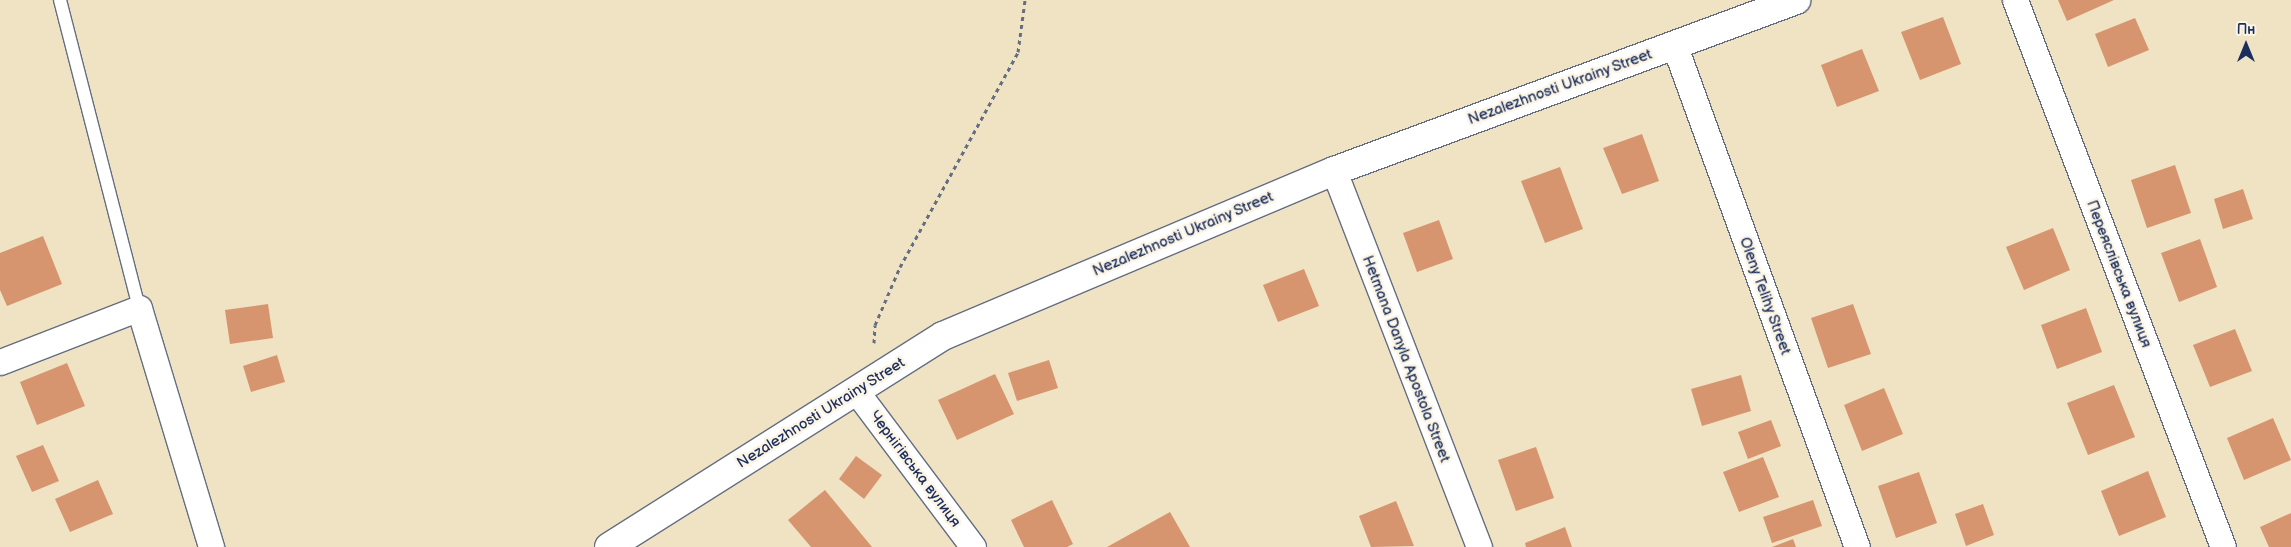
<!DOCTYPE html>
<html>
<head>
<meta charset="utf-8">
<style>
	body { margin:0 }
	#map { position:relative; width:2291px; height:547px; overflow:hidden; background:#efe3c3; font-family:"Balsamiq Sans",sans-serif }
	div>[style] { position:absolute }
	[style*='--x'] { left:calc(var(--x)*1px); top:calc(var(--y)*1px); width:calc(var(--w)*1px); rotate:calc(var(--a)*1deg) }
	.building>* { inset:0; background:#d6956f }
	.path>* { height:3px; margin-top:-1.5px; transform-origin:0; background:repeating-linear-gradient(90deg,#656e81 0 4px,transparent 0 8px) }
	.roads { filter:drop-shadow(1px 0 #656e81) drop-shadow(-1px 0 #656e81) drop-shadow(0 1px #656e81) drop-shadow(0 -1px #656e81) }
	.lane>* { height:12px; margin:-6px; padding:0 6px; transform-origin:6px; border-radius:6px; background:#fff }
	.street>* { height:25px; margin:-12.5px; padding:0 12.5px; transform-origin:12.5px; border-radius:12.5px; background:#fff }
	.secondary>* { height:28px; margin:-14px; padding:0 14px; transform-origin:14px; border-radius:14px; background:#fff }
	span { translate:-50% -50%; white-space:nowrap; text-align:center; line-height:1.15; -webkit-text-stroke:5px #fcf5e5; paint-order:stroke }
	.street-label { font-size:15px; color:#1b2f5e }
	.north { position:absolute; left:2221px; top:20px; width:50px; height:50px; -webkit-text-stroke:4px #fcf5e5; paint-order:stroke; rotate:0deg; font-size:14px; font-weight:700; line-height:20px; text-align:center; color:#1b2f5e }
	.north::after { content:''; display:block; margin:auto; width:18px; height:22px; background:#1b2f5e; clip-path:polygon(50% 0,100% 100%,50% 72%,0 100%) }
</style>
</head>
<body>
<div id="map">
	<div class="building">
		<div style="clip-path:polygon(2058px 0,2114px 0,2067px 21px)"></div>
		<div style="clip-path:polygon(1943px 17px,1961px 64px,1920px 80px,1901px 32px)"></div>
		<div style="clip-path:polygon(2135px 18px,2149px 50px,2108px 67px,2095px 34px)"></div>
		<div style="clip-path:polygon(1862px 49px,1879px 91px,1837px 107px,1821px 65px)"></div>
		<div style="clip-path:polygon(1642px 134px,1659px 181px,1622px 194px,1603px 148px)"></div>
		<div style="clip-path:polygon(2175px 165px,2191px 213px,2147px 228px,2131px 180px)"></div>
		<div style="clip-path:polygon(1560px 167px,1583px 229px,1545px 243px,1521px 181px)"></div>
		<div style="clip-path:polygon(2243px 189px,2253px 219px,2223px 229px,2214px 199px)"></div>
		<div style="clip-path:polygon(1439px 220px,1453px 259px,1417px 272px,1403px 233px)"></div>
		<div style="clip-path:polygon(2053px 228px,2070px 270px,2024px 290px,2006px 247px)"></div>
		<div style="clip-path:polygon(43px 236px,62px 284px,7px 306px,0 290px,0 253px)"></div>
		<div style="clip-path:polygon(2200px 239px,2217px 287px,2179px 302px,2161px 253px)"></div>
		<div style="clip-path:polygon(1304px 269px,1319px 306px,1278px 322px,1263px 285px)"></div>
		<div style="clip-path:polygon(268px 304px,273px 338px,230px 344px,225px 310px)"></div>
		<div style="clip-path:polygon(1853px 304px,1871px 354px,1828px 368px,1811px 318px)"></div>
		<div style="clip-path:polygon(2086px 308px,2102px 352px,2057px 369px,2041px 325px)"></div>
		<div style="clip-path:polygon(2235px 329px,2252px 371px,2210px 387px,2193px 345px)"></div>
		<div style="clip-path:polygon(277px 355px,285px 382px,251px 392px,243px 366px)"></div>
		<div style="clip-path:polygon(1049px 360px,1058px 388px,1017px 401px,1008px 373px)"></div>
		<div style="clip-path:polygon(67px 363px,85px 406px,37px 425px,20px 382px)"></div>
		<div style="clip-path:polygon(995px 374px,1014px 414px,957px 440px,938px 400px)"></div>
		<div style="clip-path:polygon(1741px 375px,1751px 411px,1702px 426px,1691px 389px)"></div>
		<div style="clip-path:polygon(2114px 385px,2135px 437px,2088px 455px,2067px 403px)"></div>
		<div style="clip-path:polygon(1884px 388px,1903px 434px,1862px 451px,1844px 405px)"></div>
		<div style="clip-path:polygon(2273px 418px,2291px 460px,2244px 480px,2227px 438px)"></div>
		<div style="clip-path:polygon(1771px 420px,1781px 446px,1748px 459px,1738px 432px)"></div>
		<div style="clip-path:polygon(43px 445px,59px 481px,32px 492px,16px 456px)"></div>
		<div style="clip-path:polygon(1536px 447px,1554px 498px,1516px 511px,1498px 460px)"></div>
		<div style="clip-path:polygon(856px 456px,882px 475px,864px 499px,839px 479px)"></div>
		<div style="clip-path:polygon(1763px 457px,1779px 497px,1739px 512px,1723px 472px)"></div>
		<div style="clip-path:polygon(2148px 471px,2166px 517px,2119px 536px,2101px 491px)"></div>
		<div style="clip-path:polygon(1919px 472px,1937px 523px,1896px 538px,1878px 486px)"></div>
		<div style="clip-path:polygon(98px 480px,113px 514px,70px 532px,55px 499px)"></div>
		<div style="clip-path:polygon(825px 490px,872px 547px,811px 547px,788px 520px)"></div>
		<div style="clip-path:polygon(1052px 500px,1073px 544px,1067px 547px,1024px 547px,1011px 520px)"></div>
		<div style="clip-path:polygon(1813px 500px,1822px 526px,1772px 543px,1763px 517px)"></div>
		<div style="clip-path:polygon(1396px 501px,1414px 546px,1371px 547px,1359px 516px)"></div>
		<div style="clip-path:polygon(1983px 504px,1994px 535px,1966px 546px,1955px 514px)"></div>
		<div style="clip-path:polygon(1170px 512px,1190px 547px,1107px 547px)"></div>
		<div style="clip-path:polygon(2291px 513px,2291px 547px,2269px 547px,2260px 527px)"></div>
		<div style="clip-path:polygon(1565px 527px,1572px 547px,1526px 547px,1525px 543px)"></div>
		<div style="clip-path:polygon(1793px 539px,1796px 547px,1772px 547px)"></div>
	</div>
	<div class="path">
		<div style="--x:874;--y:343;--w:18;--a:-87"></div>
		<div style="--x:875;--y:325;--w:63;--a:-66.7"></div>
		<div style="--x:900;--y:267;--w:245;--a:-61.2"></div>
		<div style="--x:1018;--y:52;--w:52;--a:-82.3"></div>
	</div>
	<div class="roads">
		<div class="lane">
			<div style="--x:60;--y:0;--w:318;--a:75.6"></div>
		</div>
		<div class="street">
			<div style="--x:2015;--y:0;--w:585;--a:69.18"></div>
			<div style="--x:1674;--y:44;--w:535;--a:70.01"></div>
			<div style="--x:1334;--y:171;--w:403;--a:68.9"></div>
			<div style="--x:0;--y:362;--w:149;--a:-21.2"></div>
			<div style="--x:139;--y:308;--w:250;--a:73.2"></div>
			<div style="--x:856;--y:391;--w:195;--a:53.1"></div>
		</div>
		<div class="secondary">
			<div style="--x:609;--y:547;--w:395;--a:-32.3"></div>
			<div style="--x:943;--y:336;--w:424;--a:-22.9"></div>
			<div style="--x:1334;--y:171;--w:493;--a:-20.3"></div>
		</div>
	</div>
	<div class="street-label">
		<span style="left:1560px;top:87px;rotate:-20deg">Nezalezhnosti Ukrainy Street</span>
		<span style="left:1183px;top:234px;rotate:-23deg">Nezalezhnosti Ukrainy Street</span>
		<span style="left:2119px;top:274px;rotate:69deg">Переяслівська вулиця</span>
		<span style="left:1765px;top:296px;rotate:70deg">Oleny Telihy Street</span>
		<span style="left:1406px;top:359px;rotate:69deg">Hetmana Danyla Apostola Street</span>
		<span style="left:821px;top:413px;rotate:-32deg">Nezalezhnosti Ukrainy Street</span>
		<span style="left:915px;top:469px;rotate:53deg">Чернігівська вулиця</span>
	</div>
	<div class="north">Пн</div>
</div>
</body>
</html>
